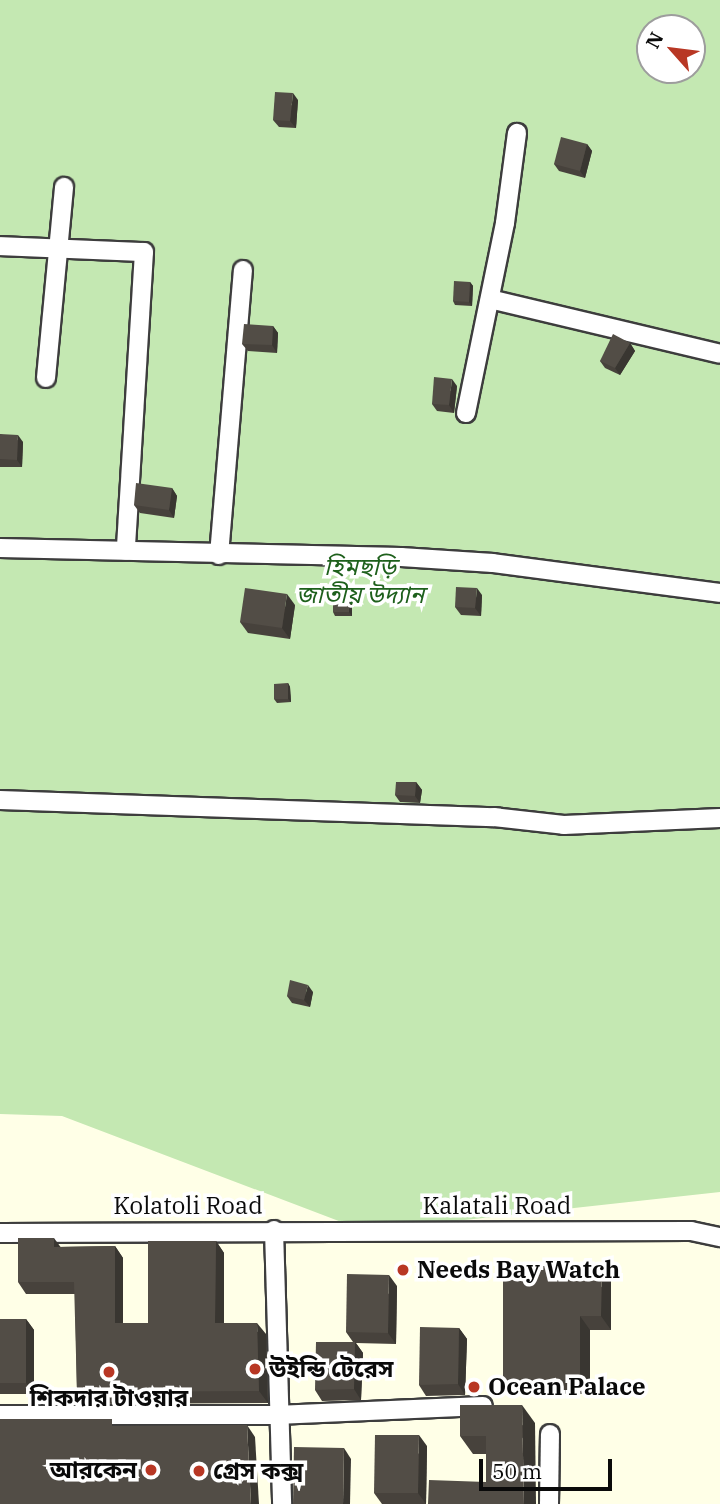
<!DOCTYPE html>
<html>
<head>
<meta charset="utf-8">
<style>
	body { margin:0 }
	#map { position:relative; width:720px; height:1504px; overflow:hidden; background:#ffffe7; font-family:"IBM Plex Serif","Noto Sans Bengali",serif }
	div>[style] { position:absolute }
	[style*='--x'] { left:calc(var(--x)*1px); top:calc(var(--y)*1px); width:calc(var(--w)*1px); rotate:calc(var(--a)*1deg) }
	.green>* { inset:0; background:#c4e8b2 }
	.roads { filter:drop-shadow(2px 0 #3d3d3d) drop-shadow(-2px 0 #3d3d3d) drop-shadow(0 2px #3d3d3d) drop-shadow(0 -2px #3d3d3d) }
	.minor>* { height:18px; margin:-9px; padding:0 9px; transform-origin:9px; border-radius:9px; background:#fff }
	.wall>* { inset:0; background:#47423c }
	.shaded-wall>* { inset:0; background:#393631 }
	.building>* { inset:0; background:#524d46 }
	.dots>* { width:19px; height:19px; translate:-50% -50%; box-sizing:border-box; border:4px solid #fff; border-radius:50% }
	span { translate:-50% -50%; white-space:nowrap; text-align:center; line-height:1.15; -webkit-text-stroke:7px #fff; paint-order:stroke }
	.park-label { font-size:24px; color:#1e601c; font-style:italic }
	.street-label { font-size:24px; color:#0a0a0a }
	.poi-label { font-size:24px; color:#0a0a0a; font-weight:700 }
	.left { translate:0 -50%; text-align:left }
	.right { translate:-100% -50%; text-align:right }
	.north { position:absolute; left:636px; top:14px; width:70px; height:70px; box-sizing:border-box; background:#fff; border:2px solid #9d9d9d; border-radius:50%; rotate:298deg; font-size:19px; font-weight:700; line-height:28px; text-align:center; color:#0a0a0a }
	.north::after { content:''; display:block; margin:auto; width:24px; height:32px; background:#b83724; clip-path:polygon(50% 0,100% 100%,50% 72%,0 100%) }
	.scale { position:absolute; left:479px; top:1459px; width:133px; height:32px; box-sizing:border-box; border:4px solid #0a0a0a; border-top:0; padding-left:9px; font-size:21px; line-height:24px; white-space:nowrap; color:#0a0a0a; -webkit-text-stroke:5px #fff; paint-order:stroke }
</style>
</head>
<body>
<div id="map">
	<div class="green">
		<div style="clip-path:polygon(evenodd,0 0,720px 0,720px 1192px,365px 1231px,62px 1116px,0 1114px,0 0,650px 28px,692px 28px,692px 70px,650px 70px,650px 28px)"></div>
	</div>
	<div class="roads">
		<div class="minor">
			<div style="--x:0;--y:246;--w:144;--a:2.4"></div>
			<div style="--x:144;--y:252;--w:299;--a:93.5"></div>
			<div style="--x:490;--y:299;--w:236;--a:13.4"></div>
			<div style="--x:46;--y:378;--w:192;--a:-84.6"></div>
			<div style="--x:466;--y:413;--w:194;--a:-78.4"></div>
			<div style="--x:505;--y:223;--w:91;--a:-82.4"></div>
			<div style="--x:0;--y:548;--w:401;--a:1.3"></div>
			<div style="--x:401;--y:557;--w:92;--a:3.7"></div>
			<div style="--x:493;--y:563;--w:229;--a:7.5"></div>
			<div style="--x:219;--y:555;--w:286;--a:-85.2"></div>
			<div style="--x:0;--y:800;--w:494;--a:2"></div>
			<div style="--x:494;--y:817;--w:70;--a:6.5"></div>
			<div style="--x:564;--y:825;--w:156;--a:-2.6"></div>
			<div style="--x:274;--y:1230;--w:274;--a:88.3"></div>
			<div style="--x:0;--y:1233;--w:691;--a:-0.17"></div>
			<div style="--x:691;--y:1231;--w:30;--a:12"></div>
			<div style="--x:0;--y:1415;--w:276;--a:0"></div>
			<div style="--x:276;--y:1415;--w:207;--a:-2.5"></div>
			<div style="--x:549;--y:1504;--w:70;--a:-89.2"></div>
		</div>
	</div>
	<div class="wall">
		<div style="clip-path:polygon(298px 100px,296px 128px,279px 127px,273px 120px)"></div>
		<div style="clip-path:polygon(587px 144px,592px 151px,585px 178px,559px 171px,554px 164px)"></div>
		<div style="clip-path:polygon(470px 282px,473px 286px,472px 306px,455px 305px,453px 301px)"></div>
		<div style="clip-path:polygon(273px 326px,278px 333px,277px 353px,248px 351px,242px 344px)"></div>
		<div style="clip-path:polygon(630px 343px,635px 351px,620px 375px,605px 368px,600px 361px)"></div>
		<div style="clip-path:polygon(457px 386px,454px 413px,437px 411px,432px 404px)"></div>
		<div style="clip-path:polygon(0 434px,23px 442px,22px 467px,0 467px)"></div>
		<div style="clip-path:polygon(172px 488px,177px 496px,174px 518px,140px 513px,134px 505px)"></div>
		<div style="clip-path:polygon(349px 595px,352px 599px,352px 616px,335px 616px,333px 612px)"></div>
		<div style="clip-path:polygon(482px 595px,481px 616px,461px 615px,455px 607px)"></div>
		<div style="clip-path:polygon(295px 605px,290px 639px,248px 633px,240px 622px)"></div>
		<div style="clip-path:polygon(288px 683px,290px 687px,291px 702px,277px 703px,274px 699px)"></div>
		<div style="clip-path:polygon(416px 782px,422px 790px,420px 803px,400px 802px,395px 795px)"></div>
		<div style="clip-path:polygon(313px 992px,310px 1007px,292px 1003px,287px 996px)"></div>
		<div style="clip-path:polygon(216px 1241px,224px 1253px,224px 1323px,266px 1334px,268px 1403px,85px 1404px,77px 1392px,75px 1294px,26px 1294px,18px 1282px,60px 1247px,115px 1246px,123px 1258px,123px 1323px,148px 1323px)"></div>
		<div style="clip-path:polygon(611px 1278px,611px 1330px,590px 1330px,590px 1394px,512px 1393px,503px 1379px)"></div>
		<div style="clip-path:polygon(397px 1286px,396px 1344px,356px 1343px,363px 1353px,361px 1400px,322px 1401px,315px 1390px,353px 1342px,346px 1332px)"></div>
		<div style="clip-path:polygon(0 1319px,26px 1319px,34px 1330px,34px 1394px,0 1394px)"></div>
		<div style="clip-path:polygon(459px 1328px,467px 1339px,465px 1395px,426px 1396px,419px 1385px)"></div>
		<div style="clip-path:polygon(535px 1423px,486px 1482px,486px 1454px,473px 1454px,460px 1436px)"></div>
		<div style="clip-path:polygon(427px 1446px,426px 1504px,382px 1504px,374px 1493px)"></div>
	</div>
	<div class="shaded-wall">
		<div style="clip-path:polygon(293px 93px,298px 100px,296px 128px,290px 121px)"></div>
		<div style="clip-path:polygon(587px 144px,592px 151px,585px 178px,580px 171px)"></div>
		<div style="clip-path:polygon(470px 282px,473px 286px,472px 306px,469px 302px)"></div>
		<div style="clip-path:polygon(273px 326px,278px 333px,277px 353px,272px 345px)"></div>
		<div style="clip-path:polygon(630px 343px,635px 351px,620px 375px,615px 368px)"></div>
		<div style="clip-path:polygon(452px 379px,457px 386px,454px 413px,449px 405px)"></div>
		<div style="clip-path:polygon(18px 435px,23px 442px,22px 467px,17px 460px)"></div>
		<div style="clip-path:polygon(172px 488px,177px 496px,174px 518px,169px 510px)"></div>
		<div style="clip-path:polygon(477px 588px,482px 595px,481px 616px,475px 608px)"></div>
		<div style="clip-path:polygon(287px 594px,295px 605px,290px 639px,282px 628px)"></div>
		<div style="clip-path:polygon(349px 595px,352px 599px,352px 616px,349px 612px)"></div>
		<div style="clip-path:polygon(288px 683px,290px 687px,291px 702px,288px 699px)"></div>
		<div style="clip-path:polygon(416px 782px,422px 790px,420px 803px,415px 796px)"></div>
		<div style="clip-path:polygon(308px 985px,313px 992px,310px 1007px,304px 1000px)"></div>
		<div style="clip-path:polygon(54px 1238px,62px 1249px,54px 1247px)"></div>
		<div style="clip-path:polygon(216px 1241px,224px 1253px,224px 1335px,215px 1323px)"></div>
		<div style="clip-path:polygon(115px 1246px,123px 1258px,123px 1335px,115px 1323px)"></div>
		<div style="clip-path:polygon(602px 1264px,611px 1278px,611px 1330px,601px 1316px)"></div>
		<div style="clip-path:polygon(389px 1275px,397px 1286px,396px 1344px,388px 1333px)"></div>
		<div style="clip-path:polygon(580px 1316px,590px 1330px,590px 1394px,580px 1380px)"></div>
		<div style="clip-path:polygon(26px 1319px,34px 1330px,34px 1394px,26px 1383px)"></div>
		<div style="clip-path:polygon(257px 1323px,266px 1334px,268px 1403px,259px 1391px)"></div>
		<div style="clip-path:polygon(459px 1328px,467px 1339px,465px 1395px,458px 1384px)"></div>
		<div style="clip-path:polygon(355px 1342px,363px 1353px,361px 1400px,354px 1389px)"></div>
		<div style="clip-path:polygon(522px 1405px,535px 1423px,536px 1504px,524px 1504px)"></div>
		<div style="clip-path:polygon(247px 1425px,255px 1437px,259px 1504px,251px 1504px)"></div>
		<div style="clip-path:polygon(419px 1435px,427px 1446px,426px 1504px,418px 1493px)"></div>
		<div style="clip-path:polygon(344px 1448px,351px 1459px,350px 1504px,343px 1504px)"></div>
	</div>
	<div class="building">
		<div style="clip-path:polygon(275px 92px,293px 93px,290px 121px,273px 120px)"></div>
		<div style="clip-path:polygon(561px 137px,587px 144px,580px 171px,554px 164px)"></div>
		<div style="clip-path:polygon(454px 281px,470px 282px,469px 302px,453px 301px)"></div>
		<div style="clip-path:polygon(244px 324px,273px 326px,272px 345px,242px 344px)"></div>
		<div style="clip-path:polygon(613px 334px,630px 343px,615px 368px,600px 361px)"></div>
		<div style="clip-path:polygon(434px 377px,452px 379px,449px 405px,432px 404px)"></div>
		<div style="clip-path:polygon(0 434px,18px 435px,17px 460px,0 459px)"></div>
		<div style="clip-path:polygon(136px 483px,172px 488px,169px 510px,134px 505px)"></div>
		<div style="clip-path:polygon(456px 587px,477px 588px,475px 608px,455px 607px)"></div>
		<div style="clip-path:polygon(245px 588px,287px 594px,282px 628px,240px 622px)"></div>
		<div style="clip-path:polygon(333px 595px,349px 595px,349px 612px,333px 612px)"></div>
		<div style="clip-path:polygon(288px 683px,288px 699px,274px 699px,274px 684px)"></div>
		<div style="clip-path:polygon(396px 782px,416px 782px,415px 796px,395px 795px)"></div>
		<div style="clip-path:polygon(290px 980px,308px 985px,304px 1000px,287px 996px)"></div>
		<div style="clip-path:polygon(18px 1238px,54px 1238px,54px 1247px,115px 1246px,115px 1323px,148px 1323px,148px 1241px,216px 1241px,215px 1323px,257px 1323px,259px 1391px,77px 1392px,74px 1282px,18px 1282px)"></div>
		<div style="clip-path:polygon(503px 1264px,602px 1264px,601px 1316px,580px 1316px,580px 1380px,503px 1379px)"></div>
		<div style="clip-path:polygon(347px 1274px,389px 1275px,388px 1333px,346px 1332px)"></div>
		<div style="clip-path:polygon(0 1319px,26px 1319px,26px 1383px,0 1383px)"></div>
		<div style="clip-path:polygon(420px 1327px,459px 1328px,458px 1384px,419px 1385px)"></div>
		<div style="clip-path:polygon(316px 1342px,355px 1342px,354px 1389px,315px 1390px)"></div>
		<div style="clip-path:polygon(460px 1405px,522px 1405px,524px 1504px,428px 1504px,429px 1480px,486px 1482px,486px 1436px,460px 1436px)"></div>
		<div style="clip-path:polygon(0 1419px,112px 1419px,112px 1426px,247px 1425px,251px 1504px,0 1504px)"></div>
		<div style="clip-path:polygon(375px 1435px,419px 1435px,418px 1493px,374px 1493px)"></div>
		<div style="clip-path:polygon(294px 1447px,344px 1448px,343px 1504px,293px 1504px)"></div>
	</div>
	<div class="dots">
		<div style="left:403px;top:1270px;background:#b83724"></div>
		<div style="left:255px;top:1369px;background:#b83724"></div>
		<div style="left:109px;top:1372px;background:#b83724"></div>
		<div style="left:474px;top:1387px;background:#b83724"></div>
		<div style="left:151px;top:1470px;background:#b83724"></div>
		<div style="left:199px;top:1471px;background:#b83724"></div>
	</div>
	<div class="park-label">
		<span style="left:360px;top:581px">হিমছড়ি<br>জাতীয় উদ্যান</span>
	</div>
	<div class="street-label">
		<span style="left:188px;top:1206px">Kolatoli Road</span>
		<span style="left:497px;top:1206px">Kalatali Road</span>
	</div>
	<div class="poi-label">
		<span class="left" style="left:417px;top:1270px">Needs Bay Watch</span>
		<span class="left" style="left:269px;top:1369px">উইন্ডি টেরেস</span>
		<span class="left" style="left:488px;top:1387px">Ocean Palace</span>
		<span style="left:109px;top:1398px">শিকদার টাওয়ার</span>
		<span class="right" style="left:137px;top:1470px">আরকেন</span>
		<span class="left" style="left:213px;top:1471px">গ্রেস কক্স</span>
	</div>
	<div class="north">N</div>
	<div class="scale">50 m</div>
</div>
</body>
</html>
